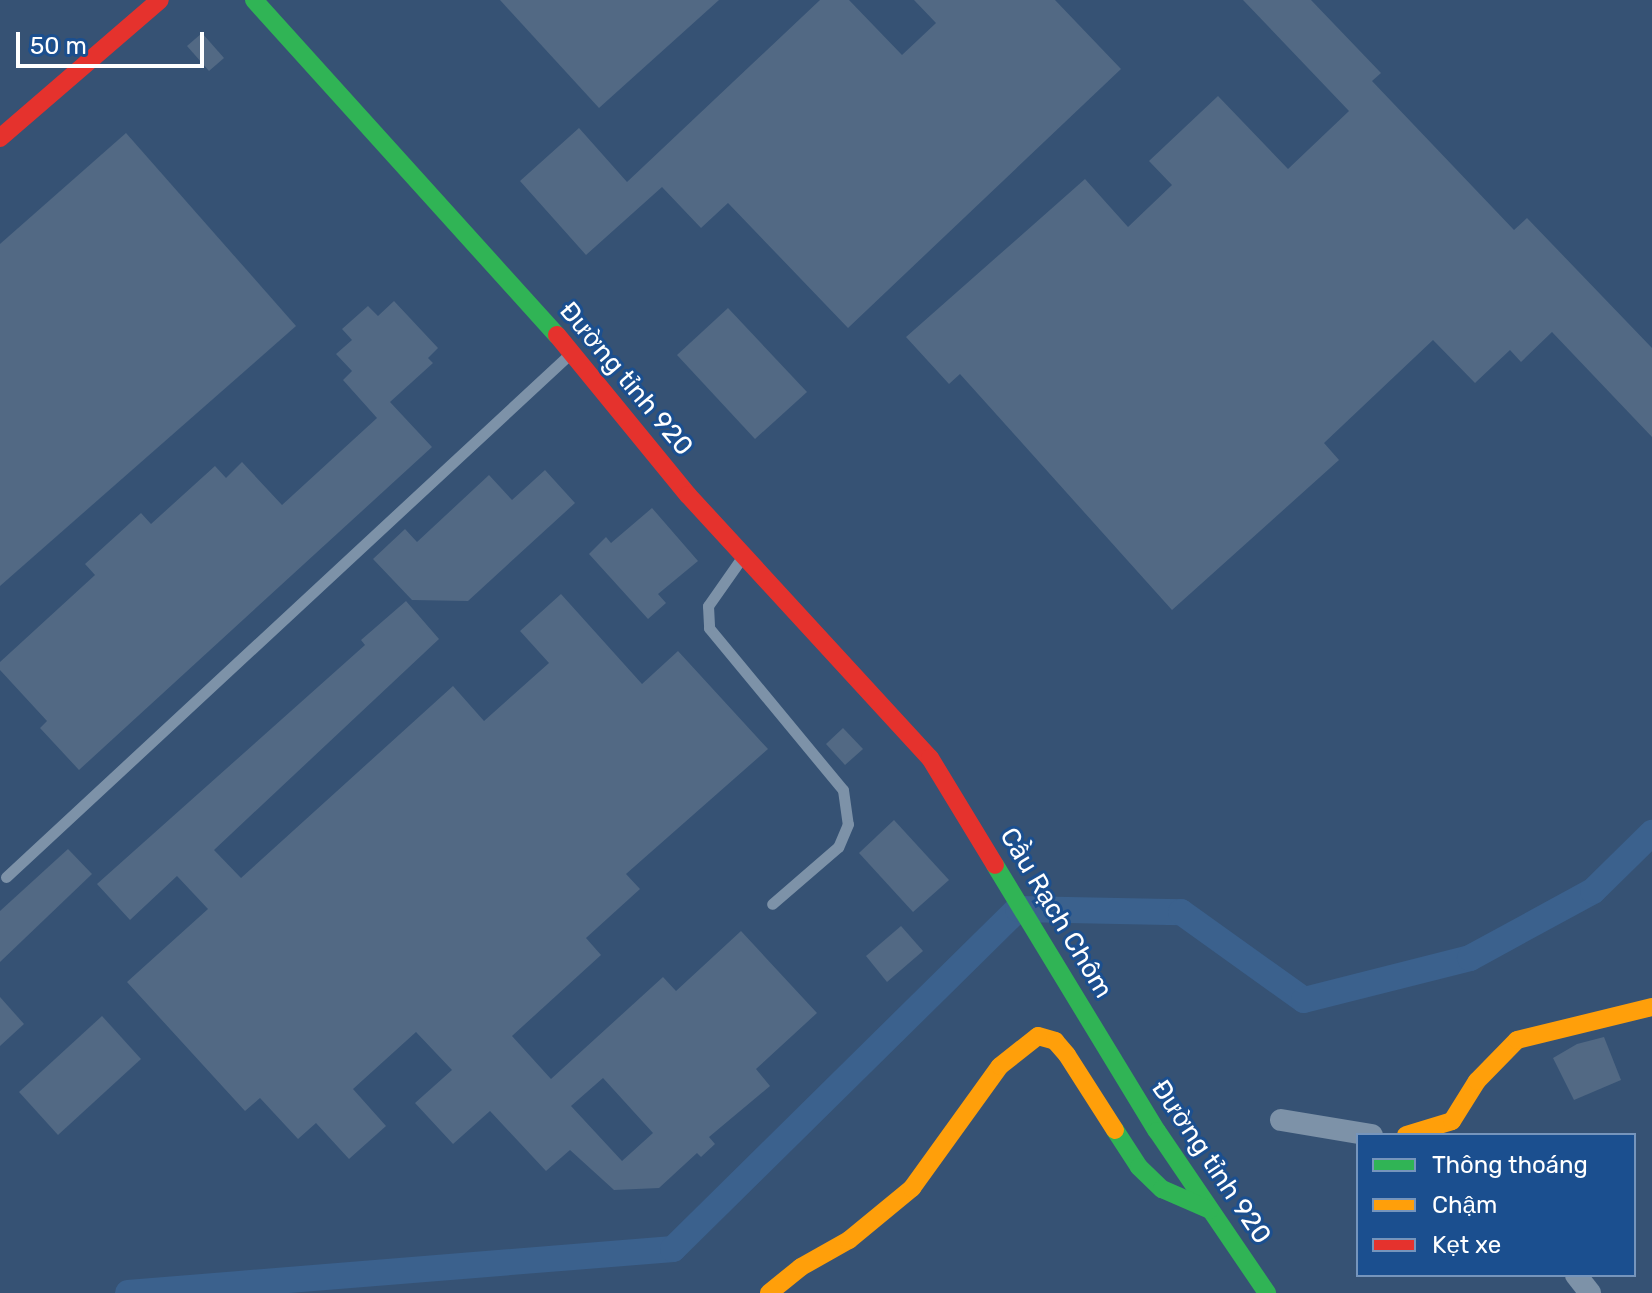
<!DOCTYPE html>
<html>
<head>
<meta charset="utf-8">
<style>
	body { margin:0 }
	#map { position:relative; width:1652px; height:1293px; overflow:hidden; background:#365274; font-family:Rubik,sans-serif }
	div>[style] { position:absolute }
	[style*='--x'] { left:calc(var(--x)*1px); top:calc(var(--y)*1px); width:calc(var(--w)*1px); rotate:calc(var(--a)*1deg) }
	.canal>* { height:26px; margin:-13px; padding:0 13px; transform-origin:13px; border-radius:13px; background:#3b618d }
	.building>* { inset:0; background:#526984 }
	.lane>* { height:11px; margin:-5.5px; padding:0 5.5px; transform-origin:5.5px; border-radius:5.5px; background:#7d92a8 }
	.street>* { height:22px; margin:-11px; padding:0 11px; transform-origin:11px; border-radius:11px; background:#7d92a8 }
	.fast>* { height:18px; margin:-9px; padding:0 9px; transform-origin:9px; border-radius:9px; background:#30b455 }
	.slow>* { height:18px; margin:-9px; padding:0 9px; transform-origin:9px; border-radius:9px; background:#ff9f0a }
	.jam>* { height:18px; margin:-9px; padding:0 9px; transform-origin:9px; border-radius:9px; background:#e5322d }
	span { translate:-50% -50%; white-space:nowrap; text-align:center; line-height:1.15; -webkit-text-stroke:6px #1b4f8f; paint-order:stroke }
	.street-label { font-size:26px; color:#fff }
	.legend { position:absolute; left:1356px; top:1133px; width:280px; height:144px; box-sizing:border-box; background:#1b4f8f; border:2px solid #7695bc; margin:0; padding:10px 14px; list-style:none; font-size:24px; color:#fff }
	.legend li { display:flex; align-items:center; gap:16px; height:40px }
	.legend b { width:40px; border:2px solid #7695bc }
	.scale { position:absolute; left:16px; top:32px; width:188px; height:36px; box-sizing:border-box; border:4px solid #fff; border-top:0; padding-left:10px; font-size:24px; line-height:28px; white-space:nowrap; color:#fff; -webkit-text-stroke:6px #1b4f8f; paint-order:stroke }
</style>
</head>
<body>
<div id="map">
	<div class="canal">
		<div style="--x:128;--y:1293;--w:547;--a:-4.62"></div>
		<div style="--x:673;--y:1249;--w:484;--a:-44.6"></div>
		<div style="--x:1018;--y:909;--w:163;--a:1.1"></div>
		<div style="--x:1181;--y:912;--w:151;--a:35.6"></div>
		<div style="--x:1304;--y:1000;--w:171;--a:-14.2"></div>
		<div style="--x:1470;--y:958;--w:140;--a:-28.6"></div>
		<div style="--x:1593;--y:891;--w:83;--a:-44.5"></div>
	</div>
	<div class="building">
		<div style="clip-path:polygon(500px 0,719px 0,599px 108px)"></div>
		<div style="clip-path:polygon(820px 0,849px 0,902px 55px,936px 23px,914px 0,1055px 0,1121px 69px,848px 328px,728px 203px,701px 228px,662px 187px,586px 255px,520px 181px,579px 128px,627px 182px)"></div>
		<div style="clip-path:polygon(1243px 0,1311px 0,1381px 73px,1372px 81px,1514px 230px,1527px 218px,1652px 348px,1652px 437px,1552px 332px,1521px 362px,1510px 350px,1475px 383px,1433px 340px,1324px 443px,1339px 460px,1172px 610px,960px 374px,949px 384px,906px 337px,1085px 179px,1128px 227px,1172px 185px,1149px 161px,1218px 96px,1288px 169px,1349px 111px)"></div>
		<div style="clip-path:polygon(202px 33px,224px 58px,209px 71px,187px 46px)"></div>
		<div style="clip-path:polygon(126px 133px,296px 326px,0 586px,0 244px)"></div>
		<div style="clip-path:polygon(394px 301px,438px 348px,428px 358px,433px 363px,390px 402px,432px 447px,79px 770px,40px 728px,47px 721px,0 670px,0 662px,95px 575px,85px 564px,141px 513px,151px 524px,215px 466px,226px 478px,242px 462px,282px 505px,377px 418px,343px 380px,352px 371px,336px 354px,352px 340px,342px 329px,368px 306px,378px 316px)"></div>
		<div style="clip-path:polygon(728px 308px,807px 392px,755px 439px,677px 355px)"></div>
		<div style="clip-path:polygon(545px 470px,575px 503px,468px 601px,412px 600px,373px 559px,405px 529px,417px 542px,489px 475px,512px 500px)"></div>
		<div style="clip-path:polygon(652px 508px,698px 561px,658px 594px,666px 603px,648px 619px,589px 554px,606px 537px,611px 543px)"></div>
		<div style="clip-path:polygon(evenodd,561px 594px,642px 684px,678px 651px,768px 749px,626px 874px,640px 889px,586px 938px,601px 955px,512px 1036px,551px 1079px,663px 977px,676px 991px,741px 931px,817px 1013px,756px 1069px,770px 1086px,709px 1137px,715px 1144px,701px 1157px,697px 1153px,659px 1188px,614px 1190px,570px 1150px,546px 1171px,490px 1111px,453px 1144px,415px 1103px,452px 1070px,416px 1032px,353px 1089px,386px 1126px,349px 1159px,316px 1123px,298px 1139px,260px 1098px,245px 1111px,127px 982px,208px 909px,177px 876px,130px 920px,97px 884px,365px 645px,361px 640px,406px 601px,439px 639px,214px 850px,241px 878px,453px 686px,484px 721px,549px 663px,520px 631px,561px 594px,603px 1078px,653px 1133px,622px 1161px,571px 1106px,603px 1078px)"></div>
		<div style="clip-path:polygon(843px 728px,863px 749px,845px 765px,826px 744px)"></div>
		<div style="clip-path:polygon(894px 820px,949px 880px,913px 912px,859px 853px)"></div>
		<div style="clip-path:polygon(68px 849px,92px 874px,0 962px,0 911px)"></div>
		<div style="clip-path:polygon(901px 926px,923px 951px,887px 982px,866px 956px)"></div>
		<div style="clip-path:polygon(0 997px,24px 1024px,0 1046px)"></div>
		<div style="clip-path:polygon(102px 1016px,141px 1059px,58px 1135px,19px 1092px)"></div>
		<div style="clip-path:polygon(1604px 1037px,1621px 1080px,1574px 1100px,1553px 1058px,1577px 1044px)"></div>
	</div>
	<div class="lane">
		<div style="--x:743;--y:556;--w:61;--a:125"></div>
		<div style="--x:708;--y:606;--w:22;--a:87"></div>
		<div style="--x:709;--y:628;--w:210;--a:50.4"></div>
		<div style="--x:843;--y:790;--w:34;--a:82"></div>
		<div style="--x:848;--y:824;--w:25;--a:113"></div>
		<div style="--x:838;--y:847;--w:87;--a:139.2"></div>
		<div style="--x:6;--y:877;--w:772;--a:-42.85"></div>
	</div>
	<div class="street">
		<div style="--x:1281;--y:1120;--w:92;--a:9.4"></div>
		<div style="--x:1576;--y:1275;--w:23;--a:52"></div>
	</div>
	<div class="fast">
		<div style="--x:254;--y:0;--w:452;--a:47.9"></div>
		<div style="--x:995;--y:865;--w:311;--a:58.7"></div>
		<div style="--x:1157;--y:1131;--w:196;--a:55.8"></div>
		<div style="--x:1115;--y:1130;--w:44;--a:57"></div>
		<div style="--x:1139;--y:1167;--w:32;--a:44"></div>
		<div style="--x:1162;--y:1189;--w:52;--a:23.6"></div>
	</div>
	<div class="slow">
		<div style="--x:1406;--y:1135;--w:48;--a:-16.9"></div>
		<div style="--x:1452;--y:1121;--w:47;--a:-58"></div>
		<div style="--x:1477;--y:1081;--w:57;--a:-45.7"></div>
		<div style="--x:1517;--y:1040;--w:139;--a:-13.7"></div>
		<div style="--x:769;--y:1293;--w:41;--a:-39.1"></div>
		<div style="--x:801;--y:1267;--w:55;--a:-29.4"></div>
		<div style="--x:849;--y:1240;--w:82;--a:-39.5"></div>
		<div style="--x:912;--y:1188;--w:150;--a:-54.2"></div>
		<div style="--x:1000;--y:1066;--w:48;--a:-38.3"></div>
		<div style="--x:1038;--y:1036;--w:18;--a:16"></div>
		<div style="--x:1055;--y:1041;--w:18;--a:49"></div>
		<div style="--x:1067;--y:1055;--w:89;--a:57.4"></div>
	</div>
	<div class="jam">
		<div style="--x:0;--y:138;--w:211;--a:-40.8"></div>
		<div style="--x:557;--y:335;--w:207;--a:50.7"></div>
		<div style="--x:688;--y:495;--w:357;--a:47.4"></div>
		<div style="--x:930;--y:758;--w:125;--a:58.7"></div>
	</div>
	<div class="street-label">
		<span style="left:626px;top:379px;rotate:50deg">Đường tỉnh 920</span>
		<span style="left:1056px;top:913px;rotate:59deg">Cầu Rạch Chôm</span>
		<span style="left:1211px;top:1162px;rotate:56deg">Đường tỉnh 920</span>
	</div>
	<ul class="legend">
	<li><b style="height:10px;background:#30b455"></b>Thông thoáng</li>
	<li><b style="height:10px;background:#ff9f0a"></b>Chậm</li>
	<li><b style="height:10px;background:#e5322d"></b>Kẹt xe</li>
	</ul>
	<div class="scale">50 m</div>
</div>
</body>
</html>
